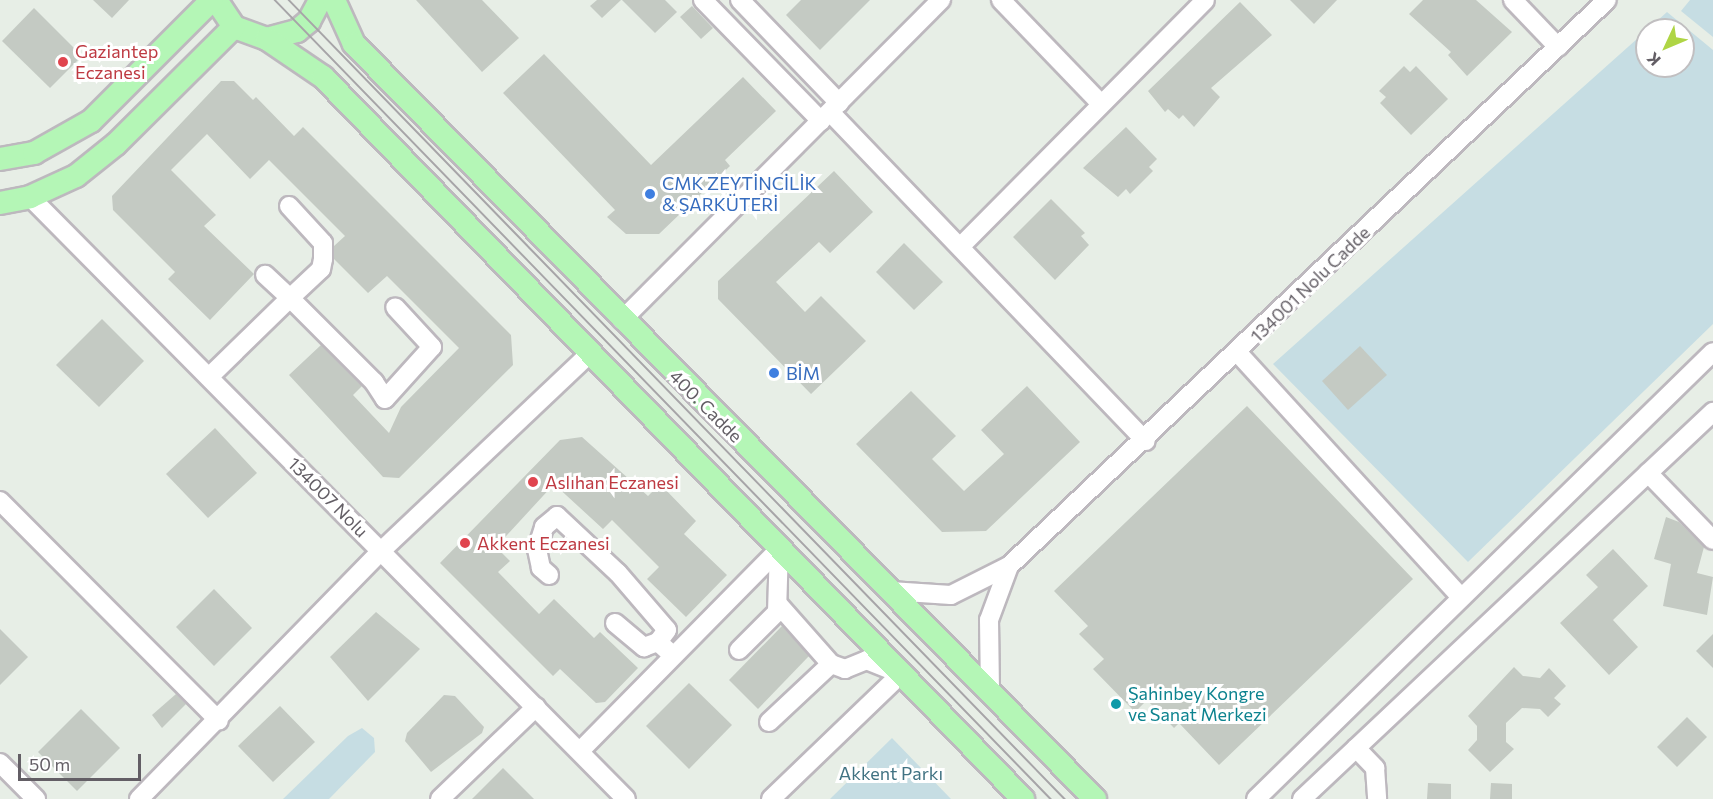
<!DOCTYPE html>
<html>
<head>
<meta charset="utf-8">
<style>
	body { margin:0 }
	#map { position:relative; width:1713px; height:799px; overflow:hidden; background:#e7eee6; font-family:Commissioner,sans-serif }
	div>[style] { position:absolute }
	[style*='--x'] { left:calc(var(--x)*1px); top:calc(var(--y)*1px); width:calc(var(--w)*1px); rotate:calc(var(--a)*1deg) }
	.green>* { inset:0; background:#c6dde3 }
	.building>* { inset:0; background:#c4cac3 }
	.roads { filter:drop-shadow(2px 0 #bdb8be) drop-shadow(-2px 0 #bdb8be) drop-shadow(0 2px #bdb8be) drop-shadow(0 -2px #bdb8be) }
	.minor>* { height:18px; margin:-9px; padding:0 9px; transform-origin:9px; border-radius:9px; background:#fff }
	.major>* { height:22px; margin:-11px; padding:0 11px; transform-origin:11px; border-radius:11px; background:#b4f6b6 }
	.tram>* { height:1.5px; margin:-0.75px; padding:0 0.75px; transform-origin:0.75px; border-radius:0.75px; background:#a7a5a8 }
	.dots>* { width:16px; height:16px; translate:-50% -50%; box-sizing:border-box; border:3px solid #fff; border-radius:50% }
	span { translate:-50% -50%; white-space:nowrap; text-align:center; line-height:1.15; -webkit-text-stroke:6px #fff; paint-order:stroke }
	.health-label { font-size:18px; color:#be3a42 }
	.left { translate:0 -50%; text-align:left }
	.shop-label { font-size:18px; color:#366cbe }
	.street-label { font-size:18px; color:#635e65 }
	.culture-label { font-size:18px; color:#0d838f }
	.park-label { font-size:18px; color:#407282 }
	.north { position:absolute; left:1635px; top:18px; width:60px; height:60px; box-sizing:border-box; background:#fff; border:2px solid #c1bfc1; border-radius:50%; rotate:226deg; font-size:16px; font-weight:700; line-height:24px; text-align:center; color:#635e65 }
	.north::after { content:''; display:block; margin:auto; width:21px; height:27px; background:#afd545; clip-path:polygon(50% 0,100% 100%,50% 72%,0 100%) }
	.scale { position:absolute; left:18px; top:754px; width:123px; height:27px; box-sizing:border-box; border:3px solid #635e65; border-top:0; padding-left:8px; font-size:18px; line-height:21px; white-space:nowrap; color:#635e65; -webkit-text-stroke:4px #fff; paint-order:stroke }
</style>
</head>
<body>
<div id="map">
	<div class="green">
		<div style="clip-path:polygon(1690px 0,1713px 0,1713px 37px,1681px 11px)"></div>
		<div style="clip-path:polygon(1667px 12px,1713px 50px,1713px 324px,1468px 562px,1273px 364px,1647px 30px,1647px 66px,1683px 66px,1683px 30px,1647px 30px)"></div>
		<div style="clip-path:polygon(362px 728px,374px 738px,375px 752px,329px 799px,283px 799px,348px 736px)"></div>
		<div style="clip-path:polygon(892px 738px,951px 799px,830px 799px)"></div>
	</div>
	<div class="building">
		<div style="clip-path:polygon(93px 0,129px 0,112px 18px)"></div>
		<div style="clip-path:polygon(416px 0,482px 0,519px 38px,482px 72px)"></div>
		<div style="clip-path:polygon(597px 0,621px 0,602px 18px,590px 6px)"></div>
		<div style="clip-path:polygon(622px 0,665px 0,677px 12px,655px 33px)"></div>
		<div style="clip-path:polygon(801px 0,870px 0,820px 50px,786px 15px)"></div>
		<div style="clip-path:polygon(1290px 0,1337px 0,1314px 24px)"></div>
		<div style="clip-path:polygon(1423px 0,1476px 0,1512px 32px,1467px 76px,1448px 55px,1451px 52px,1409px 14px)"></div>
		<div style="clip-path:polygon(1240px 2px,1272px 35px,1211px 88px,1220px 97px,1194px 127px,1183px 115px,1179px 119px,1168px 109px,1165px 112px,1148px 91px)"></div>
		<div style="clip-path:polygon(692px 6px,713px 28px,701px 39px,680px 17px)"></div>
		<div style="clip-path:polygon(34px 8px,82px 56px,50px 88px,2px 41px)"></div>
		<div style="clip-path:polygon(544px 54px,651px 165px,743px 77px,776px 111px,725px 160px,730px 166px,659px 234px,626px 234px,607px 217px,615px 210px,503px 93px)"></div>
		<div style="clip-path:polygon(1404px 66px,1410px 72px,1416px 66px,1448px 99px,1411px 135px,1380px 103px,1386px 97px,1379px 91px)"></div>
		<div style="clip-path:polygon(221px 81px,234px 81px,253px 100px,256px 97px,294px 136px,303px 127px,511px 335px,513px 365px,399px 478px,383px 477px,289px 375px,321px 345px,362px 386px,353px 395px,389px 433px,401px 407px,459px 348px,387px 276px,368px 293px,334px 259px,334px 246px,345px 236px,269px 160px,250px 179px,207px 134px,171px 170px,216px 215px,204px 226px,254px 274px,210px 320px,168px 279px,175px 272px,113px 210px,112px 196px)"></div>
		<div style="clip-path:polygon(1126px 127px,1157px 159px,1149px 167px,1153px 171px,1130px 194px,1126px 189px,1118px 197px,1083px 168px)"></div>
		<div style="clip-path:polygon(834px 171px,873px 212px,830px 253px,819px 242px,776px 282px,805px 312px,821px 296px,866px 341px,811px 394px,718px 299px,718px 281px)"></div>
		<div style="clip-path:polygon(1051px 199px,1085px 233px,1081px 236px,1089px 245px,1055px 280px,1013px 237px)"></div>
		<div style="clip-path:polygon(904px 243px,943px 282px,914px 310px,876px 272px)"></div>
		<div style="clip-path:polygon(102px 319px,144px 361px,99px 407px,56px 365px)"></div>
		<div style="clip-path:polygon(1360px 346px,1387px 375px,1348px 410px,1322px 381px)"></div>
		<div style="clip-path:polygon(1027px 386px,1080px 442px,986px 531px,942px 532px,856px 444px,911px 391px,956px 436px,932px 459px,964px 491px,1004px 454px,981px 430px)"></div>
		<div style="clip-path:polygon(1247px 406px,1413px 579px,1219px 765px,1179px 723px,1174px 728px,1147px 700px,1135px 712px,1093px 669px,1104px 659px,1079px 634px,1088px 626px,1054px 591px)"></div>
		<div style="clip-path:polygon(215px 428px,257px 473px,208px 518px,166px 474px)"></div>
		<div style="clip-path:polygon(582px 437px,648px 496px,660px 484px,696px 521px,684px 534px,727px 575px,686px 617px,647px 579px,659px 567px,612px 520px,603px 529px,554px 484px,496px 547px,510px 561px,498px 572px,539px 614px,554px 599px,594px 638px,600px 632px,638px 668px,605px 702px,596px 703px,560px 669px,553px 676px,440px 563px,560px 440px)"></div>
		<div style="clip-path:polygon(1666px 517px,1679px 522px,1704px 547px,1697px 573px,1713px 577px,1707px 615px,1663px 606px,1671px 564px,1654px 559px)"></div>
		<div style="clip-path:polygon(1613px 549px,1648px 586px,1613px 620px,1638px 647px,1609px 675px,1560px 623px,1598px 587px,1586px 575px)"></div>
		<div style="clip-path:polygon(214px 589px,252px 628px,214px 666px,176px 627px)"></div>
		<div style="clip-path:polygon(376px 612px,420px 649px,368px 701px,330px 657px)"></div>
		<div style="clip-path:polygon(782px 626px,809px 656px,758px 709px,729px 680px)"></div>
		<div style="clip-path:polygon(0 629px,28px 657px,0 685px)"></div>
		<div style="clip-path:polygon(1713px 634px,1713px 668px,1696px 651px)"></div>
		<div style="clip-path:polygon(1514px 667px,1523px 676px,1540px 678px,1549px 668px,1566px 686px,1554px 698px,1561px 704px,1548px 717px,1540px 709px,1522px 708px,1506px 723px,1506px 742px,1514px 749px,1490px 772px,1468px 750px,1477px 740px,1477px 726px,1468px 716px)"></div>
		<div style="clip-path:polygon(689px 683px,732px 725px,689px 769px,646px 726px)"></div>
		<div style="clip-path:polygon(176px 694px,186px 704px,162px 728px,152px 715px)"></div>
		<div style="clip-path:polygon(444px 695px,455px 696px,484px 727px,482px 733px,431px 772px,405px 741px,407px 733px)"></div>
		<div style="clip-path:polygon(280px 706px,315px 742px,273px 782px,238px 746px)"></div>
		<div style="clip-path:polygon(81px 709px,120px 748px,77px 791px,38px 752px)"></div>
		<div style="clip-path:polygon(1687px 717px,1707px 737px,1677px 767px,1657px 747px)"></div>
		<div style="clip-path:polygon(503px 768px,534px 799px,472px 799px)"></div>
		<div style="clip-path:polygon(1428px 783px,1451px 784px,1451px 799px,1427px 799px)"></div>
		<div style="clip-path:polygon(1491px 783px,1512px 784px,1512px 799px,1490px 799px)"></div>
	</div>
	<div class="roads">
		<div class="minor">
			<div style="--x:703;--y:0;--w:169;--a:45.7"></div>
			<div style="--x:740;--y:0;--w:143;--a:46.1"></div>
			<div style="--x:1001;--y:0;--w:143;--a:46.1"></div>
			<div style="--x:1513;--y:0;--w:65;--a:46.2"></div>
			<div style="--x:830;--y:112;--w:456;--a:46.2"></div>
			<div style="--x:30;--y:197;--w:847;--a:45.29"></div>
			<div style="--x:289;--y:206;--w:50;--a:47.4"></div>
			<div style="--x:323;--y:243;--w:16;--a:90"></div>
			<div style="--x:323;--y:259;--w:10;--a:101"></div>
			<div style="--x:321;--y:269;--w:42;--a:136.9"></div>
			<div style="--x:290;--y:298;--w:119;--a:45"></div>
			<div style="--x:374;--y:382;--w:20;--a:57"></div>
			<div style="--x:385;--y:399;--w:70;--a:-47.9"></div>
			<div style="--x:432;--y:347;--w:54;--a:-132.8"></div>
			<div style="--x:961;--y:246;--w:346;--a:-45.2"></div>
			<div style="--x:622;--y:320;--w:452;--a:-45.1"></div>
			<div style="--x:1238;--y:353;--w:331;--a:47.6"></div>
			<div style="--x:209;--y:377;--w:113;--a:-44.3"></div>
			<div style="--x:290;--y:298;--w:34;--a:-137"></div>
			<div style="--x:1648;--y:473;--w:93;--a:45.9"></div>
			<div style="--x:0;--y:501;--w:310;--a:45.1"></div>
			<div style="--x:549;--y:575;--w:11;--a:-139"></div>
			<div style="--x:541;--y:568;--w:19;--a:-102"></div>
			<div style="--x:537;--y:549;--w:23;--a:-72"></div>
			<div style="--x:544;--y:527;--w:17;--a:-40"></div>
			<div style="--x:557;--y:516;--w:83;--a:43.1"></div>
			<div style="--x:618;--y:573;--w:75;--a:49.3"></div>
			<div style="--x:667;--y:630;--w:15;--a:127"></div>
			<div style="--x:890;--y:591;--w:61;--a:3.8"></div>
			<div style="--x:951;--y:595;--w:65;--a:-26.6"></div>
			<div style="--x:1009;--y:566;--w:823;--a:-43.43"></div>
			<div style="--x:615;--y:623;--w:38;--a:40"></div>
			<div style="--x:644;--y:647;--w:15;--a:-20"></div>
			<div style="--x:658;--y:642;--w:12;--a:42"></div>
			<div style="--x:739;--y:650;--w:54;--a:-45"></div>
			<div style="--x:777;--y:612;--w:63;--a:-88.2"></div>
			<div style="--x:990;--y:691;--w:71;--a:-90.8"></div>
			<div style="--x:989;--y:620;--w:58;--a:-69.7"></div>
			<div style="--x:769;--y:722;--w:85;--a:-43.1"></div>
			<div style="--x:831;--y:664;--w:80;--a:-131.5"></div>
			<div style="--x:1356;--y:748;--w:28;--a:46"></div>
			<div style="--x:1375;--y:768;--w:31;--a:86"></div>
			<div style="--x:580;--y:751;--w:284;--a:-45.4"></div>
			<div style="--x:0;--y:763;--w:51;--a:45"></div>
			<div style="--x:139;--y:799;--w:347;--a:-45.7"></div>
			<div style="--x:381;--y:551;--w:286;--a:-43.4"></div>
			<div style="--x:440;--y:799;--w:133;--a:-43.8"></div>
			<div style="--x:771;--y:799;--w:180;--a:-43.9"></div>
			<div style="--x:901;--y:674;--w:37;--a:-158"></div>
			<div style="--x:867;--y:660;--w:24;--a:158"></div>
			<div style="--x:845;--y:669;--w:15;--a:-160"></div>
			<div style="--x:1256;--y:799;--w:639;--a:-44.37"></div>
			<div style="--x:1302;--y:799;--w:565;--a:-43.28"></div>
		</div>
		<div class="major">
			<div style="--x:216;--y:0;--w:32;--a:56"></div>
			<div style="--x:234;--y:27;--w:35;--a:20"></div>
			<div style="--x:267;--y:39;--w:31;--a:-15"></div>
			<div style="--x:297;--y:31;--w:16;--a:-40"></div>
			<div style="--x:309;--y:21;--w:24;--a:-62"></div>
			<div style="--x:334;--y:0;--w:48;--a:65.6"></div>
			<div style="--x:354;--y:44;--w:1058;--a:45.54"></div>
			<div style="--x:267;--y:39;--w:68;--a:34.2"></div>
			<div style="--x:323;--y:77;--w:1006;--a:45.89"></div>
			<div style="--x:0;--y:159;--w:35;--a:-10"></div>
			<div style="--x:34;--y:153;--w:65;--a:-29.3"></div>
			<div style="--x:91;--y:121;--w:171;--a:-45"></div>
			<div style="--x:0;--y:203;--w:31;--a:-11"></div>
			<div style="--x:30;--y:197;--w:51;--a:-24.5"></div>
			<div style="--x:76;--y:176;--w:51;--a:-38.7"></div>
			<div style="--x:116;--y:144;--w:166;--a:-44.8"></div>
		</div>
	</div>
	<div class="tram">
		<div style="--x:275;--y:0;--w:1114;--a:45.84"></div>
		<div style="--x:289;--y:0;--w:1114;--a:45.84"></div>
	</div>
	<div class="dots">
		<div style="left:63px;top:62px;background:#e0444e"></div>
		<div style="left:650px;top:194px;background:#3f7fe0"></div>
		<div style="left:774px;top:373px;background:#3f7fe0"></div>
		<div style="left:533px;top:482px;background:#e0444e"></div>
		<div style="left:465px;top:543px;background:#e0444e"></div>
		<div style="left:1116px;top:704px;background:#0f9aa8"></div>
	</div>
	<div class="health-label">
		<span class="left" style="left:75px;top:62px">Gaziantep<br>Eczanesi</span>
		<span class="left" style="left:545px;top:482px">Aslıhan Eczanesi</span>
		<span class="left" style="left:477px;top:543px">Akkent Eczanesi</span>
	</div>
	<div class="shop-label">
		<span class="left" style="left:662px;top:194px">CMK ZEYTİNCİLİK<br>&amp; ŞARKÜTERİ</span>
		<span class="left" style="left:786px;top:373px">BİM</span>
	</div>
	<div class="street-label">
		<span style="left:1310px;top:284px;rotate:-44deg">134001 Nolu Cadde</span>
		<span style="left:706px;top:406px;rotate:45deg">400. Cadde</span>
		<span style="left:328px;top:497px;rotate:45deg">134007 Nolu</span>
	</div>
	<div class="culture-label">
		<span class="left" style="left:1128px;top:704px">Şahinbey Kongre<br>ve Sanat Merkezi</span>
	</div>
	<div class="park-label">
		<span style="left:891px;top:773px">Akkent Parkı</span>
	</div>
	<div class="north">K</div>
	<div class="scale">50 m</div>
</div>
</body>
</html>
